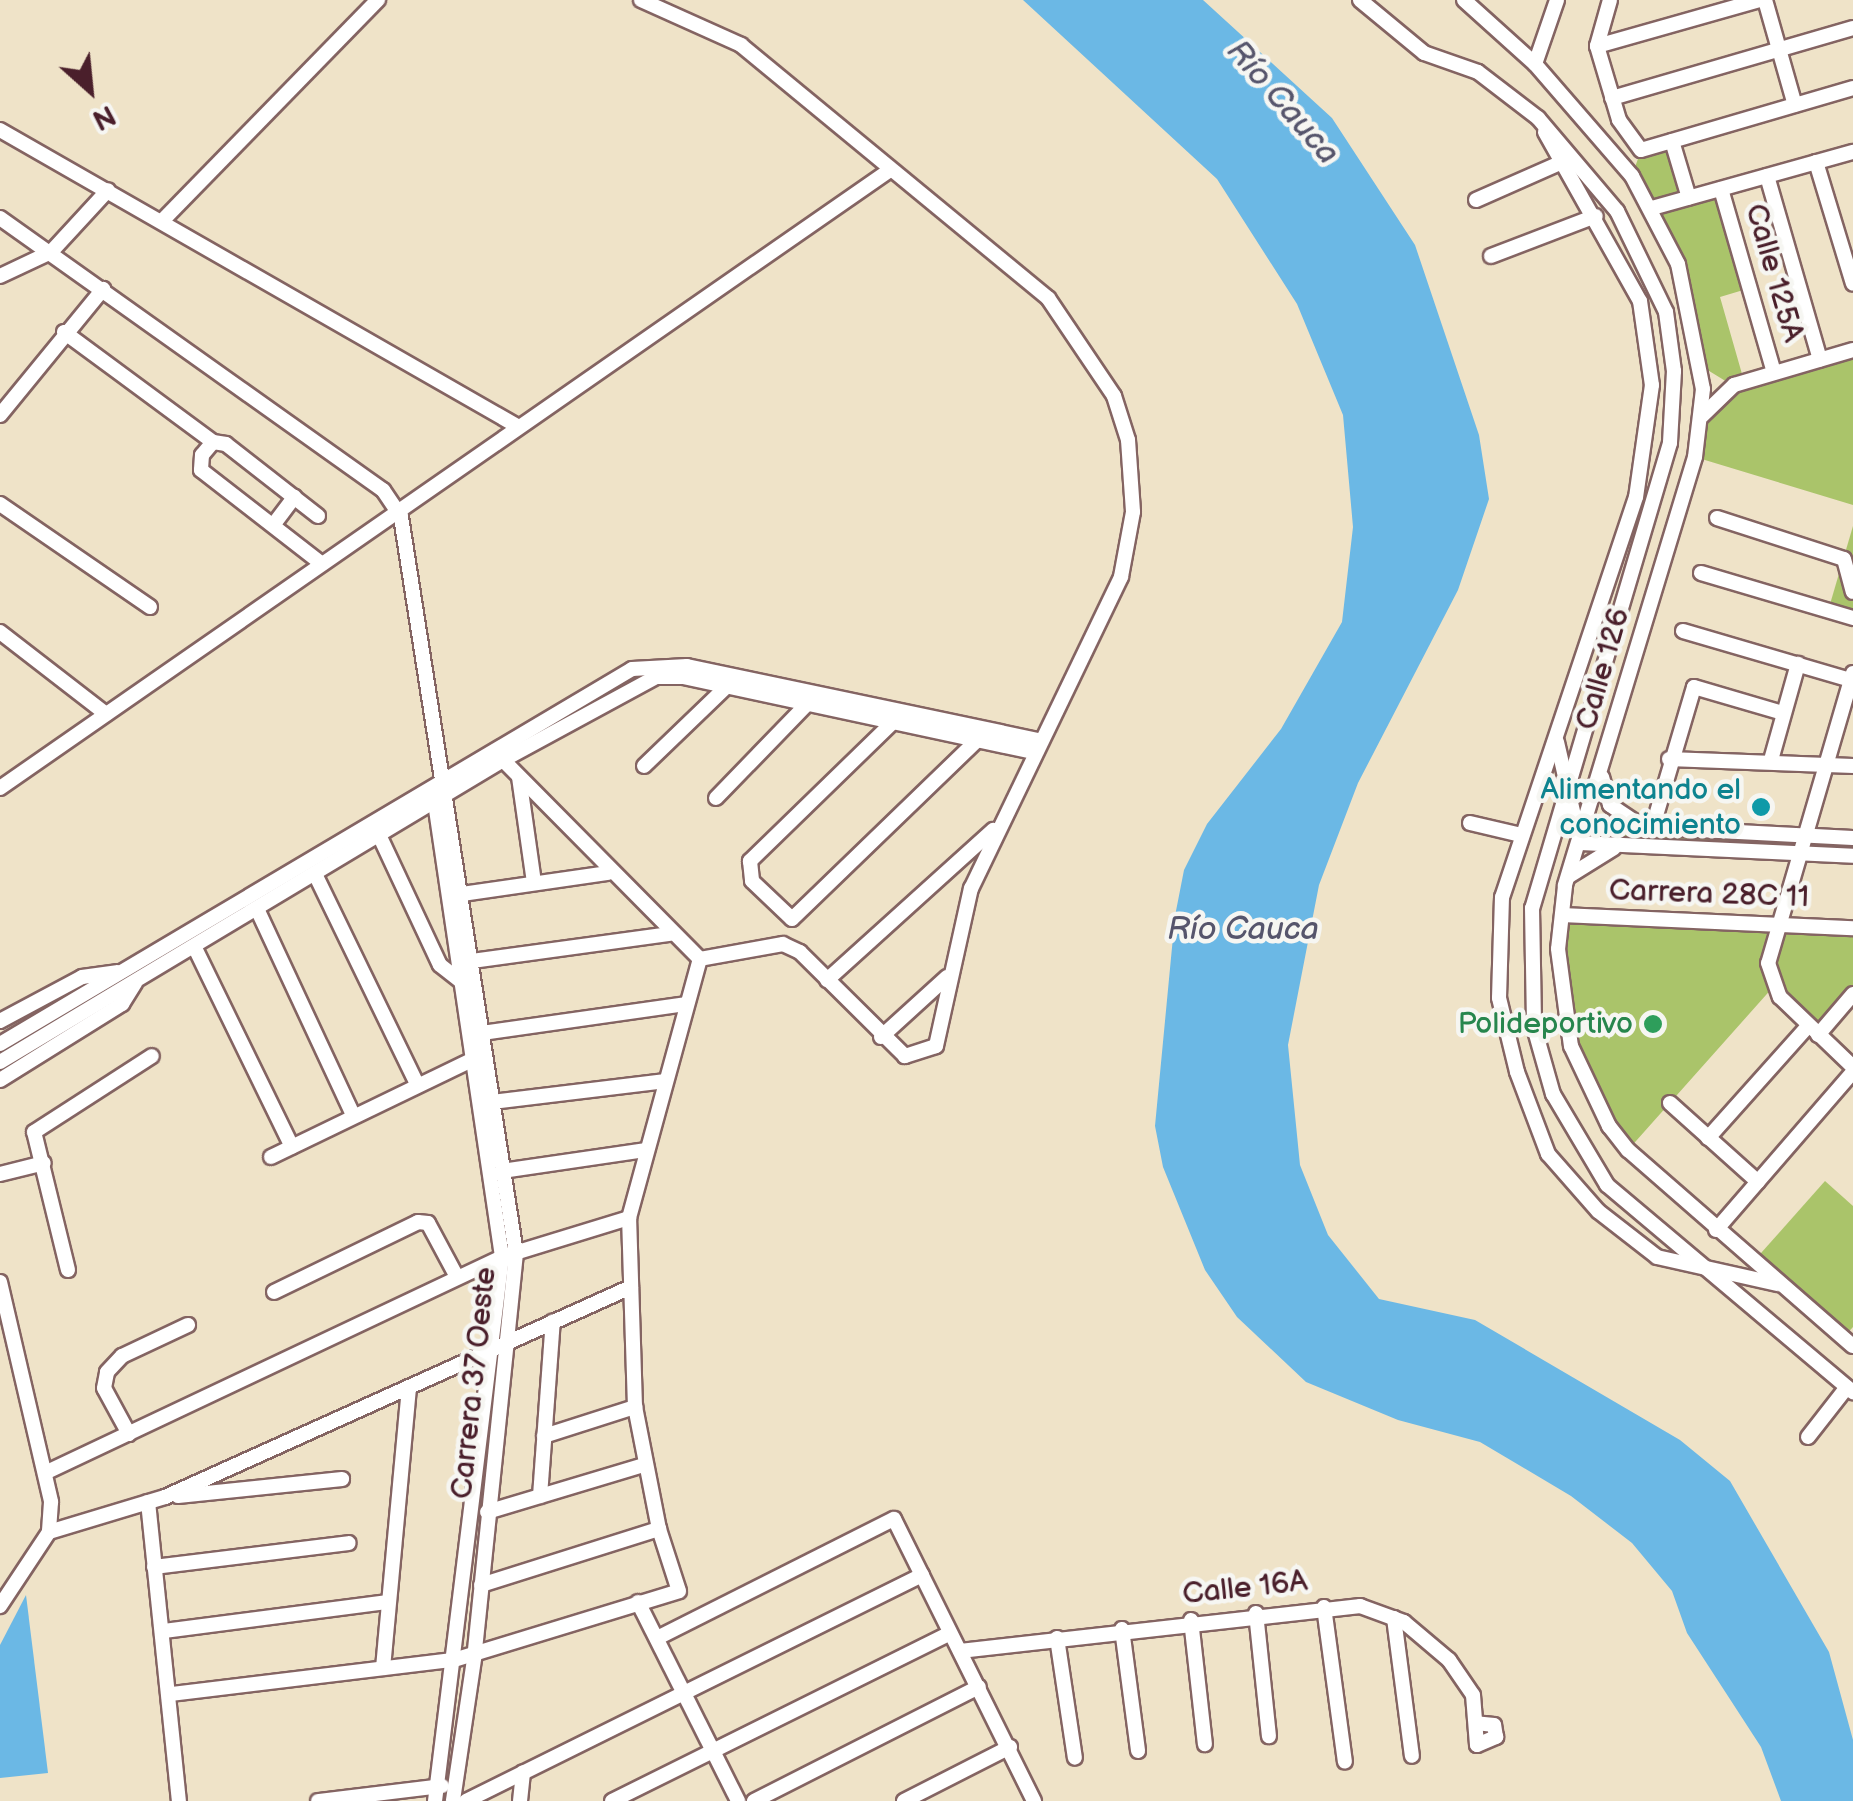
<!DOCTYPE html>
<html>
<head>
<meta charset="utf-8">
<style>
	body { margin:0 }
	#map { position:relative; width:1853px; height:1801px; overflow:hidden; background:#efe3c8; font-family:"Balsamiq Sans",sans-serif }
	div>[style] { position:absolute }
	[style*='--x'] { left:calc(var(--x)*1px); top:calc(var(--y)*1px); width:calc(var(--w)*1px); rotate:calc(var(--a)*1deg) }
	.green>* { inset:0; background:#aac46a }
	.water>* { inset:0; background:#6bb8e5 }
	.roads { filter:drop-shadow(2px 0 #846462) drop-shadow(-2px 0 #846462) drop-shadow(0 2px #846462) drop-shadow(0 -2px #846462) }
	.minor>* { height:14px; margin:-7px; padding:0 7px; transform-origin:7px; border-radius:7px; background:#fff }
	.dots>* { width:28px; height:28px; translate:-50% -50%; box-sizing:border-box; border:5px solid #f6f6f2; border-radius:50% }
	span { translate:-50% -50%; white-space:nowrap; text-align:center; line-height:1.15; -webkit-text-stroke:9px #f6f6f2; paint-order:stroke }
	.street-label { font-size:30px; color:#4a1f2b }
	.culture-label { font-size:30px; color:#0d838f }
	.right { translate:-100% -50%; text-align:right }
	.leisure-label { font-size:30px; color:#27864d }
	.water-label { font-size:32px; color:#56556c; font-style:italic }
	.north { position:absolute; left:40px; top:40px; width:100px; height:100px; -webkit-text-stroke:8px #f6f6f2; paint-order:stroke; rotate:153deg; font-size:28px; font-weight:700; line-height:40px; text-align:center; color:#4a1f2b }
	.north::after { content:''; display:block; margin:auto; width:35px; height:45px; background:#4a1f2b; clip-path:polygon(50% 0,100% 100%,50% 72%,0 100%) }
</style>
</head>
<body>
<div id="map">
	<div class="green">
		<div style="clip-path:polygon(1672px 141px,1689px 197px,1721px 189px,1750px 288px,1720px 297px,1744px 381px,1853px 350px,1853px 505px,1695px 457px,1702px 417px,1732px 385px,1701px 366px,1678px 264px,1632px 176px,1641px 150px)"></div>
		<div style="clip-path:polygon(1853px 526px,1853px 618px,1828px 611px)"></div>
		<div style="clip-path:polygon(1586px 824px,1853px 838px,1853px 856px,1580px 843px)"></div>
		<div style="clip-path:polygon(1562px 915px,1853px 928px,1853px 994px,1818px 1035px,1774px 986px,1628px 1150px,1571px 1046px)"></div>
		<div style="clip-path:polygon(1825px 1181px,1853px 1206px,1853px 1327px,1843px 1338px,1753px 1262px)"></div>
	</div>
	<div class="water">
		<div style="clip-path:polygon(1023px 0,1203px 0,1332px 118px,1415px 245px,1479px 435px,1489px 499px,1458px 590px,1358px 783px,1319px 885px,1288px 1045px,1300px 1165px,1328px 1235px,1379px 1299px,1475px 1320px,1680px 1440px,1730px 1481px,1829px 1652px,1853px 1740px,1853px 1801px,1781px 1801px,1761px 1747px,1687px 1633px,1672px 1591px,1632px 1543px,1571px 1496px,1480px 1442px,1398px 1420px,1306px 1382px,1237px 1317px,1205px 1270px,1163px 1167px,1155px 1126px,1175px 916px,1184px 870px,1207px 824px,1281px 729px,1342px 622px,1353px 527px,1343px 415px,1297px 304px,1217px 179px)"></div>
		<div style="clip-path:polygon(26px 1595px,48px 1773px,0 1778px,0 1645px)"></div>
	</div>
	<div class="roads">
		<div class="minor">
			<div style="--x:641;--y:0;--w:110;--a:24.2"></div>
			<div style="--x:741;--y:45;--w:398;--a:39.5"></div>
			<div style="--x:1048;--y:298;--w:118;--a:56"></div>
			<div style="--x:1114;--y:396;--w:46;--a:72.3"></div>
			<div style="--x:1128;--y:440;--w:72;--a:86"></div>
			<div style="--x:1133;--y:512;--w:66;--a:100.5"></div>
			<div style="--x:1121;--y:577;--w:345;--a:115.7"></div>
			<div style="--x:971;--y:888;--w:162;--a:102.5"></div>
			<div style="--x:936;--y:1046;--w:33;--a:162"></div>
			<div style="--x:905;--y:1056;--w:148;--a:-135.3"></div>
			<div style="--x:800;--y:952;--w:19;--a:-155"></div>
			<div style="--x:783;--y:944;--w:84;--a:169.8"></div>
			<div style="--x:1360;--y:0;--w:83;--a:39.6"></div>
			<div style="--x:1424;--y:53;--w:57;--a:19.4"></div>
			<div style="--x:1478;--y:72;--w:76;--a:37.5"></div>
			<div style="--x:1538;--y:118;--w:122;--a:49.7"></div>
			<div style="--x:1617;--y:211;--w:112;--a:64.1"></div>
			<div style="--x:1666;--y:312;--w:60;--a:82.3"></div>
			<div style="--x:1674;--y:371;--w:72;--a:93.2"></div>
			<div style="--x:1670;--y:443;--w:485;--a:106.5"></div>
			<div style="--x:1532;--y:908;--w:119;--a:89"></div>
			<div style="--x:1534;--y:1027;--w:70;--a:74.2"></div>
			<div style="--x:1553;--y:1094;--w:106;--a:59.3"></div>
			<div style="--x:1607;--y:1185;--w:322;--a:40.1"></div>
			<div style="--x:1464;--y:0;--w:96;--a:42"></div>
			<div style="--x:1535;--y:64;--w:148;--a:49.1"></div>
			<div style="--x:1632;--y:176;--w:99;--a:62.4"></div>
			<div style="--x:1678;--y:264;--w:127;--a:78.7"></div>
			<div style="--x:1703;--y:389;--w:68;--a:96.7"></div>
			<div style="--x:1695;--y:457;--w:448;--a:106.9"></div>
			<div style="--x:1565;--y:886;--w:63;--a:96.3"></div>
			<div style="--x:1558;--y:949;--w:98;--a:82.4"></div>
			<div style="--x:1571;--y:1046;--w:89;--a:64.6"></div>
			<div style="--x:1609;--y:1126;--w:31;--a:52"></div>
			<div style="--x:1628;--y:1150;--w:298;--a:41.1"></div>
			<div style="--x:1610;--y:0;--w:48;--a:105.8"></div>
			<div style="--x:1597;--y:46;--w:77;--a:73.4"></div>
			<div style="--x:1619;--y:120;--w:37;--a:54"></div>
			<div style="--x:1765;--y:0;--w:109;--a:74.1"></div>
			<div style="--x:1597;--y:46;--w:169;--a:-15.8"></div>
			<div style="--x:1535;--y:64;--w:68;--a:-71"></div>
			<div style="--x:1612;--y:98;--w:251;--a:-16.2"></div>
			<div style="--x:0;--y:130;--w:596;--a:29.79"></div>
			<div style="--x:1545;--y:132;--w:194;--a:60.7"></div>
			<div style="--x:1640;--y:301;--w:85;--a:81.9"></div>
			<div style="--x:1652;--y:385;--w:113;--a:98.1"></div>
			<div style="--x:1636;--y:497;--w:422;--a:108.5"></div>
			<div style="--x:1502;--y:897;--w:101;--a:91.7"></div>
			<div style="--x:1499;--y:998;--w:76;--a:76.3"></div>
			<div style="--x:1517;--y:1072;--w:88;--a:69.3"></div>
			<div style="--x:1548;--y:1154;--w:76;--a:48.7"></div>
			<div style="--x:1598;--y:1211;--w:75;--a:37.9"></div>
			<div style="--x:1657;--y:1257;--w:124;--a:12.6"></div>
			<div style="--x:1672;--y:141;--w:59;--a:73.4"></div>
			<div style="--x:1641;--y:150;--w:221;--a:-16.3"></div>
			<div style="--x:1816;--y:162;--w:127;--a:73.1"></div>
			<div style="--x:1767;--y:176;--w:191;--a:73.9"></div>
			<div style="--x:1721;--y:189;--w:191;--a:73.9"></div>
			<div style="--x:1476;--y:200;--w:92;--a:-23.8"></div>
			<div style="--x:1652;--y:208;--w:209;--a:-15.6"></div>
			<div style="--x:0;--y:218;--w:470;--a:35.4"></div>
			<div style="--x:383;--y:490;--w:32;--a:56"></div>
			<div style="--x:401;--y:517;--w:745;--a:81.12"></div>
			<div style="--x:516;--y:1253;--w:402;--a:95.9"></div>
			<div style="--x:475;--y:1653;--w:150;--a:98.5"></div>
			<div style="--x:163;--y:220;--w:308;--a:-45.7"></div>
			<div style="--x:1491;--y:256;--w:112;--a:-20.9"></div>
			<div style="--x:0;--y:276;--w:56;--a:-25.2"></div>
			<div style="--x:51;--y:252;--w:84;--a:-47.4"></div>
			<div style="--x:64;--y:332;--w:185;--a:36.4"></div>
			<div style="--x:0;--y:415;--w:163;--a:-50.7"></div>
			<div style="--x:1702;--y:416;--w:45;--a:-44.1"></div>
			<div style="--x:1734;--y:385;--w:124;--a:-16.4"></div>
			<div style="--x:0;--y:504;--w:182;--a:34.5"></div>
			<div style="--x:318;--y:516;--w:117;--a:-142"></div>
			<div style="--x:226;--y:444;--w:13;--a:-171"></div>
			<div style="--x:213;--y:442;--w:17;--a:130"></div>
			<div style="--x:202;--y:455;--w:15;--a:94"></div>
			<div style="--x:201;--y:470;--w:152;--a:37.8"></div>
			<div style="--x:1717;--y:518;--w:133;--a:17.9"></div>
			<div style="--x:1844;--y:559;--w:34;--a:75"></div>
			<div style="--x:274;--y:524;--w:34;--a:-53"></div>
			<div style="--x:1701;--y:573;--w:159;--a:16.5"></div>
			<div style="--x:1683;--y:631;--w:175;--a:16.3"></div>
			<div style="--x:0;--y:632;--w:134;--a:37.7"></div>
			<div style="--x:1853;--y:673;--w:302;--a:106.3"></div>
			<div style="--x:1768;--y:963;--w:36;--a:71"></div>
			<div style="--x:1780;--y:997;--w:101;--a:43.8"></div>
			<div style="--x:891;--y:724;--w:197;--a:135.8"></div>
			<div style="--x:750;--y:861;--w:20;--a:84"></div>
			<div style="--x:752;--y:881;--w:55;--a:43.5"></div>
			<div style="--x:792;--y:919;--w:255;--a:-44"></div>
			<div style="--x:1557;--y:742;--w:103;--a:77"></div>
			<div style="--x:1669;--y:759;--w:184;--a:2.2"></div>
			<div style="--x:503;--y:760;--w:280;--a:45.3"></div>
			<div style="--x:1771;--y:760;--w:100;--a:-74.3"></div>
			<div style="--x:644;--y:766;--w:114;--a:-43.9"></div>
			<div style="--x:519;--y:777;--w:107;--a:81.9"></div>
			<div style="--x:1602;--y:777;--w:29;--a:74"></div>
			<div style="--x:1610;--y:805;--w:32;--a:34"></div>
			<div style="--x:0;--y:788;--w:1084;--a:-34.78"></div>
			<div style="--x:434;--y:796;--w:466;--a:81.6"></div>
			<div style="--x:502;--y:1257;--w:548;--a:97.02"></div>
			<div style="--x:716;--y:798;--w:129;--a:-45.9"></div>
			<div style="--x:1470;--y:823;--w:52;--a:13.2"></div>
			<div style="--x:1586;--y:824;--w:267;--a:3"></div>
			<div style="--x:1652;--y:829;--w:148;--a:-73.5"></div>
			<div style="--x:1694;--y:687;--w:93;--a:16.3"></div>
			<div style="--x:380;--y:837;--w:141;--a:64.9"></div>
			<div style="--x:440;--y:965;--w:28;--a:38"></div>
			<div style="--x:1580;--y:843;--w:273;--a:2.7"></div>
			<div style="--x:316;--y:876;--w:231;--a:64.1"></div>
			<div style="--x:1569;--y:876;--w:53;--a:-31.9"></div>
			<div style="--x:462;--y:894;--w:148;--a:-8.2"></div>
			<div style="--x:258;--y:911;--w:225;--a:65"></div>
			<div style="--x:1562;--y:915;--w:291;--a:2.6"></div>
			<div style="--x:195;--y:948;--w:221;--a:64"></div>
			<div style="--x:472;--y:961;--w:200;--a:-7.8"></div>
			<div style="--x:827;--y:980;--w:224;--a:-42.1"></div>
			<div style="--x:0;--y:1021;--w:93;--a:-28.2"></div>
			<div style="--x:82;--y:977;--w:35;--a:-8"></div>
			<div style="--x:482;--y:1033;--w:207;--a:-8.1"></div>
			<div style="--x:1818;--y:1035;--w:54;--a:-49.5"></div>
			<div style="--x:881;--y:1037;--w:89;--a:-42.3"></div>
			<div style="--x:0;--y:1044;--w:735;--a:-30.68"></div>
			<div style="--x:632;--y:669;--w:55;--a:-3.1"></div>
			<div style="--x:687;--y:666;--w:360;--a:11.9"></div>
			<div style="--x:0;--y:1062;--w:587;--a:-30.98"></div>
			<div style="--x:503;--y:760;--w:174;--a:-28.5"></div>
			<div style="--x:656;--y:677;--w:27;--a:0"></div>
			<div style="--x:683;--y:677;--w:359;--a:12.1"></div>
			<div style="--x:0;--y:1080;--w:144;--a:-31.9"></div>
			<div style="--x:122;--y:1004;--w:25;--a:-58"></div>
			<div style="--x:492;--y:1102;--w:175;--a:-6.9"></div>
			<div style="--x:1670;--y:1103;--w:118;--a:41.9"></div>
			<div style="--x:1708;--y:1138;--w:150;--a:-48.2"></div>
			<div style="--x:271;--y:1157;--w:223;--a:-25.8"></div>
			<div style="--x:502;--y:1171;--w:146;--a:-8.3"></div>
			<div style="--x:0;--y:1174;--w:45;--a:-14"></div>
			<div style="--x:1716;--y:1230;--w:209;--a:-49.1"></div>
			<div style="--x:68;--y:1270;--w:142;--a:-103.8"></div>
			<div style="--x:34;--y:1132;--w:140;--a:-32.8"></div>
			<div style="--x:0;--y:1282;--w:226;--a:76.9"></div>
			<div style="--x:51;--y:1502;--w:30;--a:94"></div>
			<div style="--x:49;--y:1532;--w:89;--a:123.5"></div>
			<div style="--x:274;--y:1292;--w:160;--a:-25.9"></div>
			<div style="--x:418;--y:1222;--w:10;--a:6"></div>
			<div style="--x:428;--y:1223;--w:61;--a:61.8"></div>
			<div style="--x:129;--y:1434;--w:52;--a:-118.5"></div>
			<div style="--x:104;--y:1388;--w:16;--a:-79"></div>
			<div style="--x:107;--y:1372;--w:22;--a:-47"></div>
			<div style="--x:122;--y:1356;--w:73;--a:-25.2"></div>
			<div style="--x:544;--y:1436;--w:96;--a:-17.7"></div>
			<div style="--x:1808;--y:1437;--w:63;--a:-52"></div>
			<div style="--x:49;--y:1471;--w:501;--a:-25.29"></div>
			<div style="--x:502;--y:1257;--w:133;--a:-17.1"></div>
			<div style="--x:178;--y:1496;--w:165;--a:-5.9"></div>
			<div style="--x:540;--y:1496;--w:175;--a:-85.8"></div>
			<div style="--x:148;--y:1502;--w:301;--a:84.1"></div>
			<div style="--x:487;--y:1512;--w:164;--a:-16.7"></div>
			<div style="--x:49;--y:1532;--w:121;--a:-16.8"></div>
			<div style="--x:165;--y:1497;--w:511;--a:-24.26"></div>
			<div style="--x:154;--y:1567;--w:196;--a:-7"></div>
			<div style="--x:481;--y:1585;--w:187;--a:-17.5"></div>
			<div style="--x:638;--y:1602;--w:223;--a:63.3"></div>
			<div style="--x:1324;--y:1607;--w:156;--a:82.3"></div>
			<div style="--x:1256;--y:1613;--w:124;--a:84"></div>
			<div style="--x:1394;--y:1618;--w:139;--a:82.6"></div>
			<div style="--x:1191;--y:1620;--w:125;--a:83.6"></div>
			<div style="--x:1122;--y:1629;--w:123;--a:82.5"></div>
			<div style="--x:164;--y:1631;--w:226;--a:-7.4"></div>
			<div style="--x:657;--y:1638;--w:265;--a:-26.7"></div>
			<div style="--x:894;--y:1519;--w:315;--a:63.6"></div>
			<div style="--x:1057;--y:1638;--w:121;--a:81.5"></div>
			<div style="--x:960;--y:1651;--w:403;--a:-6.4"></div>
			<div style="--x:1360;--y:1606;--w:47;--a:20"></div>
			<div style="--x:1404;--y:1622;--w:59;--a:40.2"></div>
			<div style="--x:1449;--y:1660;--w:42;--a:55.6"></div>
			<div style="--x:1473;--y:1695;--w:50;--a:85.4"></div>
			<div style="--x:1477;--y:1745;--w:21;--a:-23"></div>
			<div style="--x:1496;--y:1737;--w:12;--a:-99"></div>
			<div style="--x:1494;--y:1725;--w:18;--a:-174"></div>
			<div style="--x:383;--y:1668;--w:282;--a:-84.7"></div>
			<div style="--x:171;--y:1694;--w:285;--a:-6.9"></div>
			<div style="--x:454;--y:1660;--w:235;--a:-17"></div>
			<div style="--x:679;--y:1591;--w:65;--a:-107.9"></div>
			<div style="--x:659;--y:1529;--w:124;--a:-101.1"></div>
			<div style="--x:635;--y:1407;--w:189;--a:-91.8"></div>
			<div style="--x:629;--y:1218;--w:269;--a:-74.7"></div>
			<div style="--x:318;--y:1801;--w:125;--a:-6.9"></div>
			<div style="--x:466;--y:1801;--w:509;--a:-26.36"></div>
			<div style="--x:520;--y:1801;--w:29;--a:-84"></div>
			<div style="--x:612;--y:1801;--w:377;--a:-26.4"></div>
			<div style="--x:754;--y:1801;--w:252;--a:-26.9"></div>
			<div style="--x:904;--y:1801;--w:119;--a:-27"></div>
		</div>
	</div>
	<div class="dots">
		<div style="left:1761px;top:807px;background:#0f9aa8"></div>
		<div style="left:1653px;top:1024px;background:#2e9e5b"></div>
	</div>
	<div class="street-label">
		<span style="left:1774px;top:273px;rotate:74deg">Calle 125A</span>
		<span style="left:1603px;top:669px;rotate:-74deg">Calle 126</span>
		<span style="left:1709px;top:894px;rotate:2deg">Carrera 28C 11</span>
		<span style="left:474px;top:1383px;rotate:-84deg">Carrera 37 Oeste</span>
		<span style="left:1245px;top:1588px;rotate:-6deg">Calle 16A</span>
	</div>
	<div class="culture-label">
		<span class="right" style="left:1741px;top:807px">Alimentando el<br>conocimiento</span>
	</div>
	<div class="leisure-label">
		<span class="right" style="left:1633px;top:1024px">Polideportivo</span>
	</div>
	<div class="water-label">
		<span style="left:1282px;top:103px;rotate:49deg">Río Cauca</span>
		<span style="left:1243px;top:930px">Río Cauca</span>
	</div>
	<div class="north">N</div>
</div>
</body>
</html>
